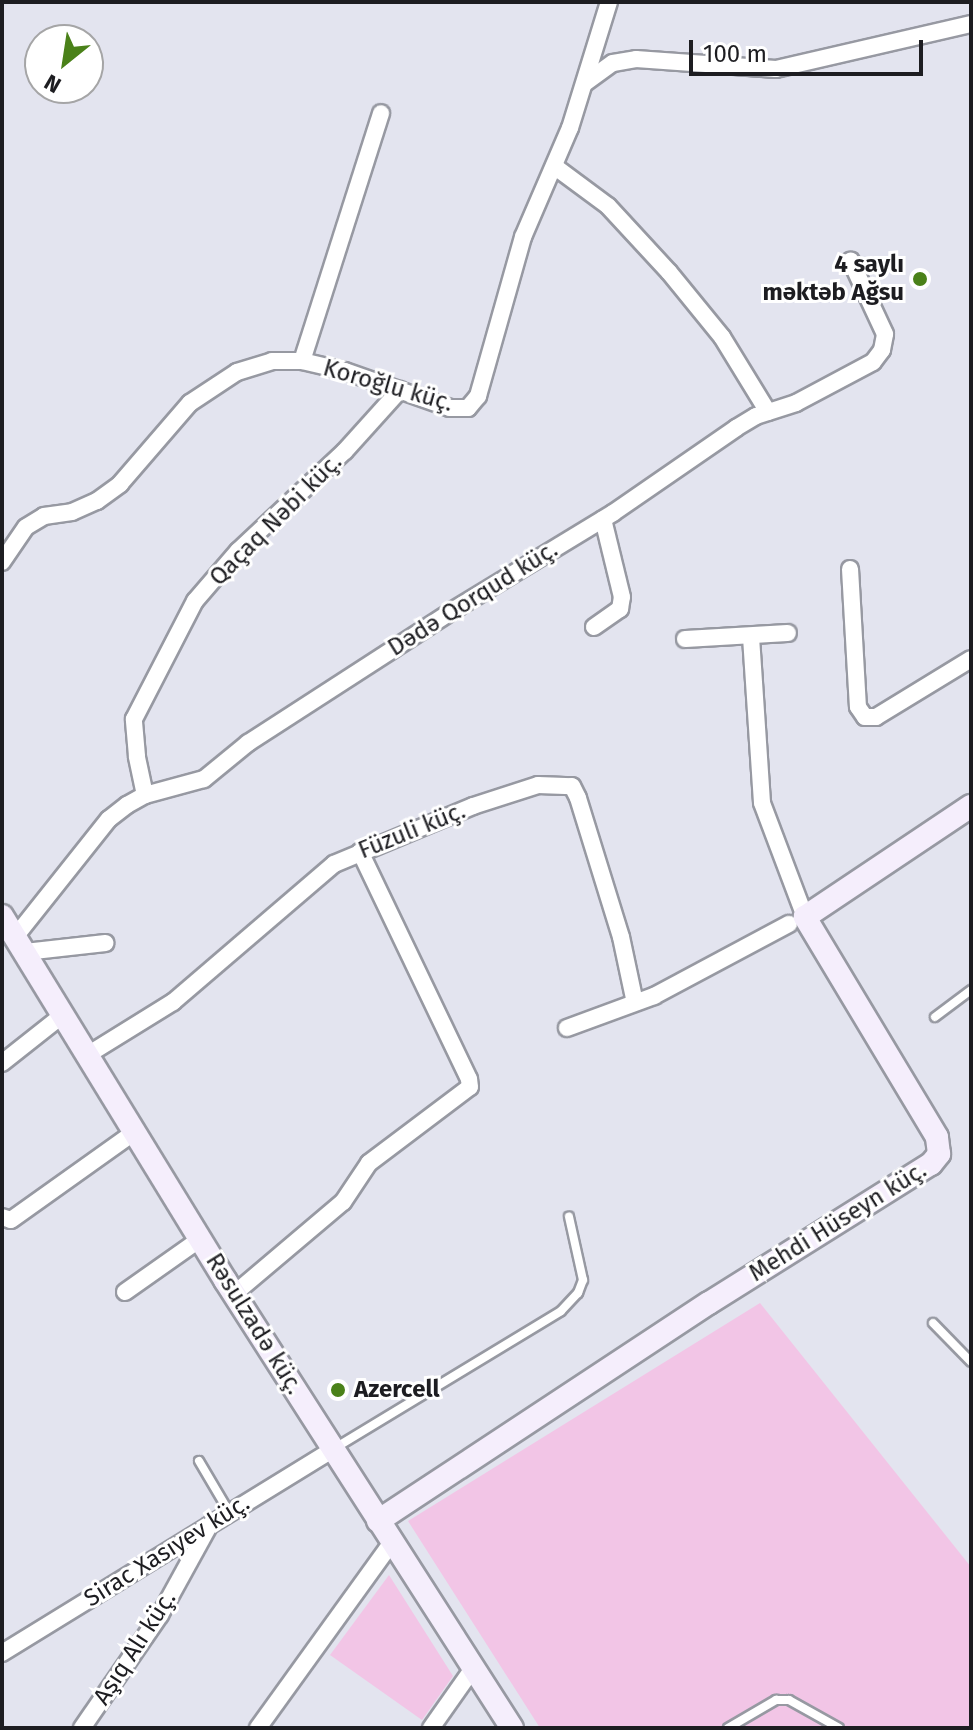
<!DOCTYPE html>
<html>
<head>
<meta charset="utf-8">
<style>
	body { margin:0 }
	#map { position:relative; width:973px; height:1730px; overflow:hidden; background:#e3e4ef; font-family:"Fira Sans",sans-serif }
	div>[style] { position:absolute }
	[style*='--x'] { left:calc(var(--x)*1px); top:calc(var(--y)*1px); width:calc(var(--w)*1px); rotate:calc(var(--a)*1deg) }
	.green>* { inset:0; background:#f2c5e6 }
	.roads { filter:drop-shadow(2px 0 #9799a2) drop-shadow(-2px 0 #9799a2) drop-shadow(0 2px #9799a2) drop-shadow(0 -2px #9799a2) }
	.lane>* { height:8px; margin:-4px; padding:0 4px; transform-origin:4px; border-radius:4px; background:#fff }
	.street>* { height:16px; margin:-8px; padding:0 8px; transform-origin:8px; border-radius:8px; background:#fff }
	.secondary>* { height:22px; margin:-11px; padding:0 11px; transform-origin:11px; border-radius:11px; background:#f5eefc }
	.dots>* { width:22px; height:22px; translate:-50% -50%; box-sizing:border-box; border:4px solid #fff; border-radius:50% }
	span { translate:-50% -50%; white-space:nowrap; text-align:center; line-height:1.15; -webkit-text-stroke:6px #fff; paint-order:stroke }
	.poi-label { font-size:24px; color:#1d1d21; font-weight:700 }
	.right { translate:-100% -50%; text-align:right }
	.left { translate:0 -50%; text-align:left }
	.street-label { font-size:24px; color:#1d1d21 }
	.frame { position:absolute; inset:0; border:4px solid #1d1d21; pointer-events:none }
	.north { position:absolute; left:24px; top:24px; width:80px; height:80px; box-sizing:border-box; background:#fff; border:2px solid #a5a5a6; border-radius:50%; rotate:210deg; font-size:22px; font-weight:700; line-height:32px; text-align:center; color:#1d1d21 }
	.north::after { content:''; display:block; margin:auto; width:28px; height:36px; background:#4a8119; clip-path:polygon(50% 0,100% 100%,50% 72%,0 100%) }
	.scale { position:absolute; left:689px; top:40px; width:234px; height:36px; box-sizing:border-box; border:4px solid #1d1d21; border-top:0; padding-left:10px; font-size:24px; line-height:28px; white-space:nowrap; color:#1d1d21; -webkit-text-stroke:6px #fff; paint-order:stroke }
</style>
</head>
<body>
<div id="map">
	<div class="green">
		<div style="clip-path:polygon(760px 1303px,971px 1567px,971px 1728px,540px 1728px,408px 1521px)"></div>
		<div style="clip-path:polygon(389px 1575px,453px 1676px,422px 1720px,330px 1655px)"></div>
	</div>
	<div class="roads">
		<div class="lane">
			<div style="--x:935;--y:1017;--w:45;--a:-36.9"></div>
			<div style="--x:933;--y:1323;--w:54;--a:45.7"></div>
			<div style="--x:335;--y:1448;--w:264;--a:-31.2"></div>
			<div style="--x:561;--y:1311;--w:25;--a:-47"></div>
			<div style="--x:578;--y:1293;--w:14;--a:-69"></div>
			<div style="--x:583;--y:1280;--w:65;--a:-102.5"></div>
			<div style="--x:199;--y:1461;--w:59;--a:59.5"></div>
			<div style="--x:728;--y:1728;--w:56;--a:-30.3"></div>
			<div style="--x:776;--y:1700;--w:13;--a:0"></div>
			<div style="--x:789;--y:1700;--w:57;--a:29.2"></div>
		</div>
		<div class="street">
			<div style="--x:585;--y:83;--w:34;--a:-36"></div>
			<div style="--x:613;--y:63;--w:23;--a:-10"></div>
			<div style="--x:636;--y:59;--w:140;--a:4.1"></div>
			<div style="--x:776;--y:69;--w:200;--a:-13"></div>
			<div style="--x:554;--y:166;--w:67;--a:36.5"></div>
			<div style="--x:608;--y:206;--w:90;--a:47.3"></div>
			<div style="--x:669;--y:272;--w:84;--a:50.8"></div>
			<div style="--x:722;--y:337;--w:88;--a:58.5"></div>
			<div style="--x:302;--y:361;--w:260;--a:-72.3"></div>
			<div style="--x:2;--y:562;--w:42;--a:-55.6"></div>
			<div style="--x:26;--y:527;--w:21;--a:-31"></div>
			<div style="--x:44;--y:516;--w:28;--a:-8"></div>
			<div style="--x:72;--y:512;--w:27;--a:-24"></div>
			<div style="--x:97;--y:501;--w:29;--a:-36"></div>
			<div style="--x:120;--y:484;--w:107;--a:-49.2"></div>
			<div style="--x:190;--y:403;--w:56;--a:-33.4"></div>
			<div style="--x:237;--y:372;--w:37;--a:-17"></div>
			<div style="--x:272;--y:361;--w:30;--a:0"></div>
			<div style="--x:302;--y:361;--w:44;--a:13.1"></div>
			<div style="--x:345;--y:371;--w:111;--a:19.4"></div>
			<div style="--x:450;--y:408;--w:18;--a:0"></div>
			<div style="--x:468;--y:408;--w:16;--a:-50"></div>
			<div style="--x:478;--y:396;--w:165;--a:-74.2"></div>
			<div style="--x:523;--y:237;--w:119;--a:-66.7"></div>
			<div style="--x:570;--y:128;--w:132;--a:-72.8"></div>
			<div style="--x:850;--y:569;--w:138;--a:86.7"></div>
			<div style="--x:858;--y:707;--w:12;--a:55"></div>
			<div style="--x:865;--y:717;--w:11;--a:0"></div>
			<div style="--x:876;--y:717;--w:111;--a:-31.4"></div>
			<div style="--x:594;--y:627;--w:32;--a:-35"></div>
			<div style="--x:620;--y:609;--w:12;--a:-81"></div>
			<div style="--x:622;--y:597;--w:80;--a:-103.7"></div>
			<div style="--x:751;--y:637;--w:166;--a:86.2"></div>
			<div style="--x:762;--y:803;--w:122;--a:69.3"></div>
			<div style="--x:685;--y:639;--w:103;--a:-3.3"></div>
			<div style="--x:145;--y:795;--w:40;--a:-102"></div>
			<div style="--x:137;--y:756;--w:37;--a:-95"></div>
			<div style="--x:134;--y:719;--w:133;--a:-62.7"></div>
			<div style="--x:195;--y:601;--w:66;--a:-49.3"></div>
			<div style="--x:238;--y:551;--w:146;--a:-43.1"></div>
			<div style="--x:345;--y:451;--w:82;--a:-48"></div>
			<div style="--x:15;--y:937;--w:151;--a:-51.5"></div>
			<div style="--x:109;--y:819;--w:23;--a:-38"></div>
			<div style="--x:127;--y:805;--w:21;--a:-29"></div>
			<div style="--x:145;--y:795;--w:61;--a:-15.2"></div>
			<div style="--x:204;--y:779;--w:57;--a:-39.3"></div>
			<div style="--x:248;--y:743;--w:243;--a:-32.9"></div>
			<div style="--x:452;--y:611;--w:188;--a:-31.3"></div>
			<div style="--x:613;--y:513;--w:150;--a:-34.6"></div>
			<div style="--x:736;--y:428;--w:23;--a:-31"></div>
			<div style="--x:756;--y:416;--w:42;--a:-18"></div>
			<div style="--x:796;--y:403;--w:87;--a:-28"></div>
			<div style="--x:873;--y:362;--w:15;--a:-53"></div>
			<div style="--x:882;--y:350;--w:16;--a:-79"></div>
			<div style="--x:885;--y:334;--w:81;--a:-115"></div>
			<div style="--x:25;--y:952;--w:81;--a:-6.4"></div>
			<div style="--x:567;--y:1028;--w:93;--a:-20.2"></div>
			<div style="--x:654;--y:996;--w:153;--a:-28.1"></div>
			<div style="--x:89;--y:1054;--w:99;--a:-31.8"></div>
			<div style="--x:173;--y:1002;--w:212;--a:-40.6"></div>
			<div style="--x:334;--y:864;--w:151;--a:-22.6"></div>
			<div style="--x:473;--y:806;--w:68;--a:-17.9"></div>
			<div style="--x:538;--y:785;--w:34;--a:2"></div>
			<div style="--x:572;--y:786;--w:13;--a:63"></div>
			<div style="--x:578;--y:798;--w:145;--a:72.8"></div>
			<div style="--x:621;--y:937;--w:67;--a:78"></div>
			<div style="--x:2;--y:1063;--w:79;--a:-38.3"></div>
			<div style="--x:2;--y:1217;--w:9;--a:18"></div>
			<div style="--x:11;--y:1220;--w:153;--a:-35.5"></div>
			<div style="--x:125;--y:1292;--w:92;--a:-35.2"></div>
			<div style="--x:234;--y:1294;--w:143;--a:-40.2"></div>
			<div style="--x:343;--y:1202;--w:47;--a:-56.3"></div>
			<div style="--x:369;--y:1163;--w:126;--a:-37"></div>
			<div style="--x:470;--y:1087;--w:8;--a:-97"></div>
			<div style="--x:469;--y:1079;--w:252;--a:-115.6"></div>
			<div style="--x:2;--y:1653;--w:387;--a:-31.6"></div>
			<div style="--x:82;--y:1728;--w:137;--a:-55.4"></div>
			<div style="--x:160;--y:1615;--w:102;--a:-61.2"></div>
			<div style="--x:258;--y:1728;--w:229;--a:-54.2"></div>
			<div style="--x:431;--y:1728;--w:75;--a:-54.8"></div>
		</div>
		<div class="secondary">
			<div style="--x:2;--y:916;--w:427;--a:58.5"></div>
			<div style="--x:225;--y:1280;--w:532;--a:57.36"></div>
			<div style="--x:378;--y:1521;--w:396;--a:-33.4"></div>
			<div style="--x:709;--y:1303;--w:262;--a:-32.1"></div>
			<div style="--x:931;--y:1164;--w:13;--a:-51"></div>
			<div style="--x:939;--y:1154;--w:17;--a:-97"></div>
			<div style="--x:937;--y:1137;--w:257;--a:-121"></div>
			<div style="--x:805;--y:917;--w:200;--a:-33.8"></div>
		</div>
	</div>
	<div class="dots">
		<div style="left:920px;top:279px;background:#4a8119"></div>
		<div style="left:338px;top:1390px;background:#4a8119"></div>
	</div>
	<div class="poi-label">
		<span class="right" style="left:904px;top:279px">4 saylı<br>məktəb Ağsu</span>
		<span class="left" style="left:354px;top:1390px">Azercell</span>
	</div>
	<div class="street-label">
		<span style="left:388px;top:386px;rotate:16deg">Koroğlu küç.</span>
		<span style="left:276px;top:520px;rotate:-45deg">Qaçaq Nəbi küç.</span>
		<span style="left:473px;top:599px;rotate:-32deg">Dədə Qorqud küç.</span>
		<span style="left:412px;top:831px;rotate:-22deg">Füzuli küç.</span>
		<span style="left:838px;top:1222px;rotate:-32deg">Mehdi Hüseyn küç.</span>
		<span style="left:254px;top:1324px;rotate:58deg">Rəsulzadə küç.</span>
		<span style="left:167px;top:1551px;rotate:-32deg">Sirac Xasıyev küç.</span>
		<span style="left:135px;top:1648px;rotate:-57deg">Aşıq Alı küç.</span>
	</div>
	<div class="frame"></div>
	<div class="north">N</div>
	<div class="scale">100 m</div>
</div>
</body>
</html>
